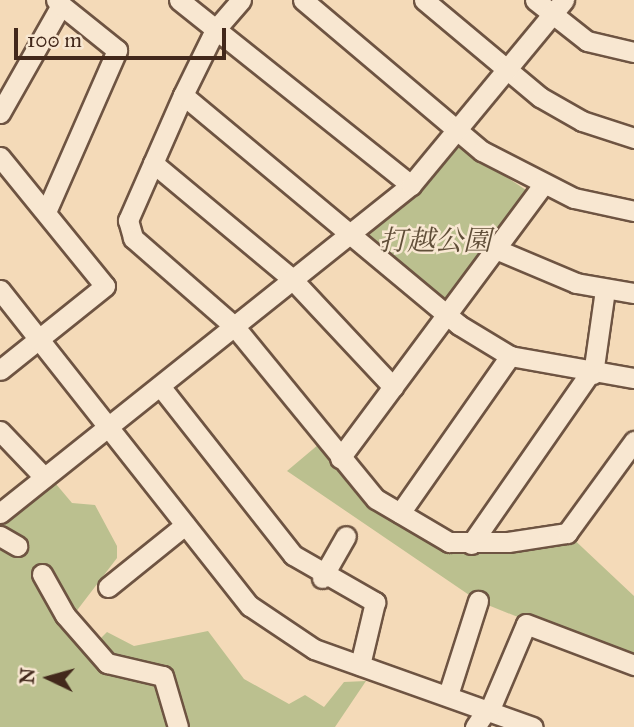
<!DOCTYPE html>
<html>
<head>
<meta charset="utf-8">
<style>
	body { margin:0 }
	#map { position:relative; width:634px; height:727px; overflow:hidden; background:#f4dab8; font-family:"IM FELL Great Primer","Noto Serif JP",serif }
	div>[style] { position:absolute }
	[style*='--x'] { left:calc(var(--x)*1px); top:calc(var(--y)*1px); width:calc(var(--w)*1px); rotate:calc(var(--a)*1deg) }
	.green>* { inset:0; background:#bbc08f }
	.roads { filter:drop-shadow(2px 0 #6e5442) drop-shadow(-2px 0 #6e5442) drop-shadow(0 2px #6e5442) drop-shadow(0 -2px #6e5442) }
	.minor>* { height:19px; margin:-9.5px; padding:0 9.5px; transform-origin:9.5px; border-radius:9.5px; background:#f8e7d1 }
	span { translate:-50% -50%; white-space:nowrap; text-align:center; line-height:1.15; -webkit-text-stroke:5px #f8e7d1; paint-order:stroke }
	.park-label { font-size:28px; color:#604e38; font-style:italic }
	.north { position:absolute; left:14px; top:643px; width:70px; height:70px; -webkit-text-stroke:5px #f8e7d1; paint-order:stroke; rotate:275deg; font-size:19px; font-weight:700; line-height:28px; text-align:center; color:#42281b }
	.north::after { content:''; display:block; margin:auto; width:24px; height:32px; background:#42281b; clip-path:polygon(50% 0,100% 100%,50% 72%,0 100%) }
	.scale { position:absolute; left:14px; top:28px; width:212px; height:32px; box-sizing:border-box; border:4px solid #42281b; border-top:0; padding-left:9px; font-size:21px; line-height:24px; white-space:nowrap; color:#42281b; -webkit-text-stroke:5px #f8e7d1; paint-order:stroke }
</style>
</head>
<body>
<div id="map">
	<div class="green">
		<div style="clip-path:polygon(460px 146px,526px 190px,526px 199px,448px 306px,358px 241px)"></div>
		<div style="clip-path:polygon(325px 439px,376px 499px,471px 544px,567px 533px,634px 596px,634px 664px,478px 601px,287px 471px)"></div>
		<div style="clip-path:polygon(56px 484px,72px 503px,95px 505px,117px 546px,117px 558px,75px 613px,45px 596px,86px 653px,107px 632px,134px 646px,208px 631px,244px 679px,289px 704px,305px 695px,324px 707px,344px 682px,366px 681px,335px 727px,0 727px,0 528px)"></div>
	</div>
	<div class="roads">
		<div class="minor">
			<div style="--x:179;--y:0;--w:297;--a:38.6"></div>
			<div style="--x:241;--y:0;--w:40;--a:131"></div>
			<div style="--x:215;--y:30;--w:72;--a:116.2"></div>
			<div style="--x:183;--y:95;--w:137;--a:113.7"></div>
			<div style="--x:128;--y:220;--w:19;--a:74"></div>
			<div style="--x:133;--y:238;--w:135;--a:41.1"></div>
			<div style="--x:235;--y:327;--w:222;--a:50.7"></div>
			<div style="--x:376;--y:499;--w:85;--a:30.5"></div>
			<div style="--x:449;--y:542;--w:59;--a:0"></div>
			<div style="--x:508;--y:542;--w:60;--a:-8.7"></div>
			<div style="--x:567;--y:533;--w:114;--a:-53.9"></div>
			<div style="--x:303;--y:0;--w:234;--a:40.2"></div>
			<div style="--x:482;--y:151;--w:103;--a:27.1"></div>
			<div style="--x:574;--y:198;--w:61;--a:12.2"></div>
			<div style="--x:424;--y:0;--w:151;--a:39.9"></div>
			<div style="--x:540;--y:97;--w:48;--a:29.7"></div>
			<div style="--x:582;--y:121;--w:55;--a:18.1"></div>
			<div style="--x:535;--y:0;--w:66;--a:38.3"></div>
			<div style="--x:587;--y:41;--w:48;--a:13.2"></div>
			<div style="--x:183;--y:95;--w:359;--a:39.8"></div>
			<div style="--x:459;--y:325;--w:60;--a:31.3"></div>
			<div style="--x:510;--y:356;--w:126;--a:10.1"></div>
			<div style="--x:0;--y:113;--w:124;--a:-60.5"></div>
			<div style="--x:61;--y:5;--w:7;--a:-135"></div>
			<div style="--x:0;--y:157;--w:166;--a:50.9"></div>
			<div style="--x:105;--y:286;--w:134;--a:141.3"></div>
			<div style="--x:153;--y:163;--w:181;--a:39.8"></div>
			<div style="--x:292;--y:279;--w:148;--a:46.9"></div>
			<div style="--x:46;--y:212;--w:177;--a:-66.3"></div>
			<div style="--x:117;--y:50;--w:72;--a:-141.2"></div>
			<div style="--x:498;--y:250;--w:85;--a:22.9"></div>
			<div style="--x:576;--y:283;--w:59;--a:9.8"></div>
			<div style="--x:0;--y:290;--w:403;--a:51.7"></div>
			<div style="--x:250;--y:606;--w:77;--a:33.9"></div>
			<div style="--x:314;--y:649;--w:232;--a:19.6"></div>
			<div style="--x:593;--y:374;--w:85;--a:-81.9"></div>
			<div style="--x:160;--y:386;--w:215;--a:51.8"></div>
			<div style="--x:293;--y:555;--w:95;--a:29.8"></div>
			<div style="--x:375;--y:602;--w:65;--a:103.4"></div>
			<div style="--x:0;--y:431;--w:64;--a:46.3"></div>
			<div style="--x:340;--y:458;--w:340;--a:-53.4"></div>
			<div style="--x:0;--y:513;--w:526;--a:-38.59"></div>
			<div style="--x:411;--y:185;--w:240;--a:-50.4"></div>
			<div style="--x:400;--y:513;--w:192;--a:-55"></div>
			<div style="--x:0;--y:536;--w:20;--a:30"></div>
			<div style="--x:471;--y:544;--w:207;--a:-55.2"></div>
			<div style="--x:42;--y:574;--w:47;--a:60.7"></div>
			<div style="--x:65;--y:615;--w:64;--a:48.8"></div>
			<div style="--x:107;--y:663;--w:57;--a:13.1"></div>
			<div style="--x:163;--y:676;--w:53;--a:73.6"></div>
			<div style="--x:322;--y:578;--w:48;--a:-60.3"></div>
			<div style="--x:108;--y:587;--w:99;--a:-38.8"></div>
			<div style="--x:448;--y:695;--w:99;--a:-72.3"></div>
			<div style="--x:490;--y:709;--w:92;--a:-67"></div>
			<div style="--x:526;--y:624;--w:116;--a:20.8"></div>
			<div style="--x:475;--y:727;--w:23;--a:-56"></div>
		</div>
	</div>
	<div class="park-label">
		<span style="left:435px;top:241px">打越公園</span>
	</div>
	<div class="north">N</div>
	<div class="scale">100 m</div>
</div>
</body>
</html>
